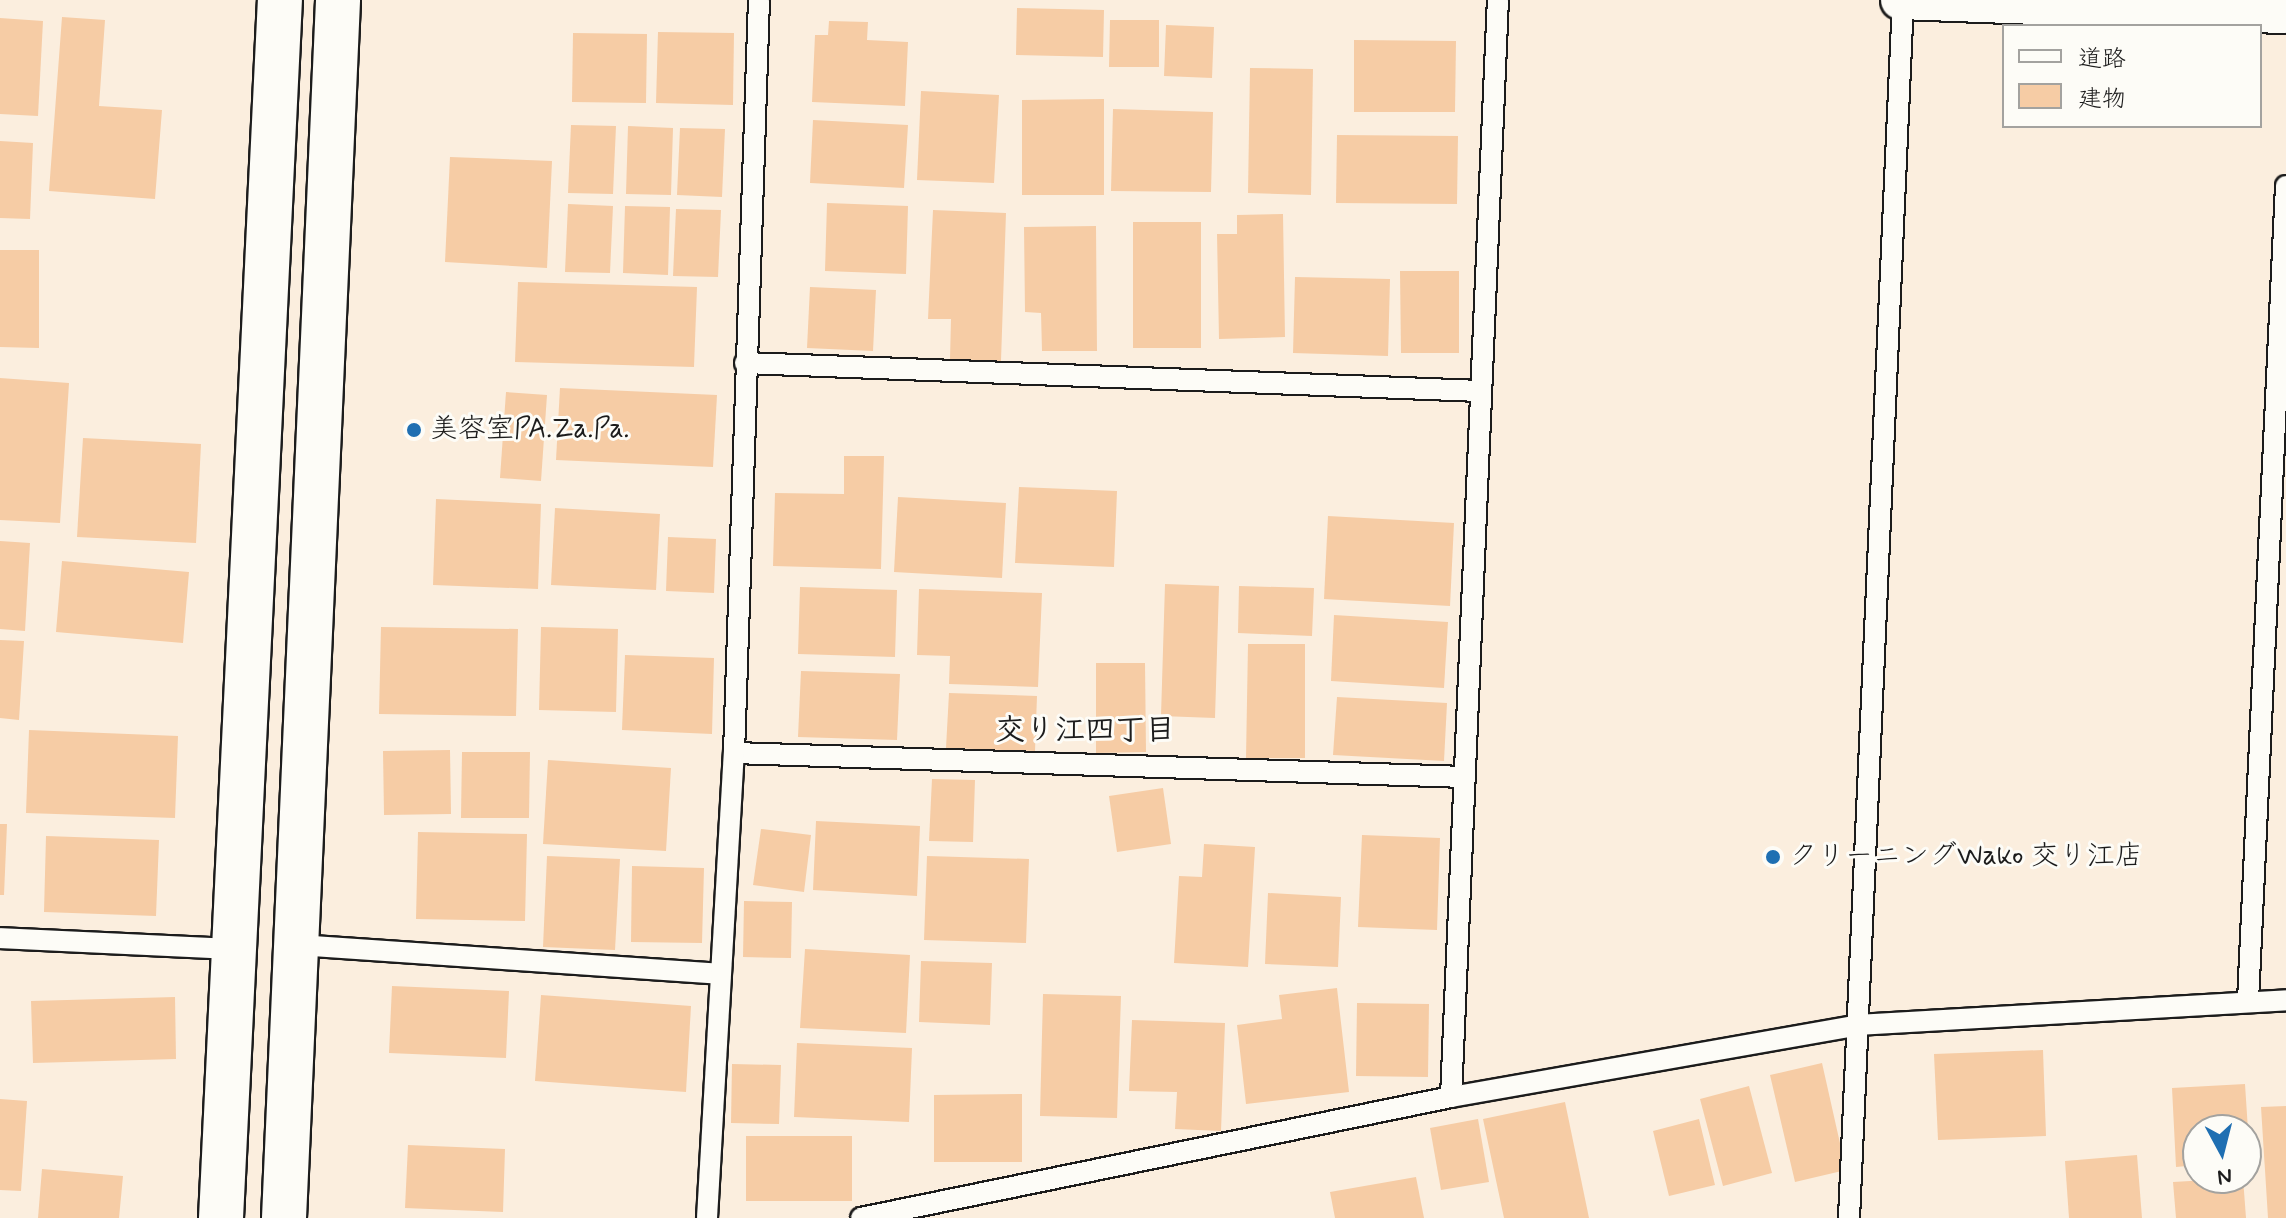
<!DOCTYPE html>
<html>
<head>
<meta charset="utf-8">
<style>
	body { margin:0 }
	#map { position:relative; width:2286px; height:1218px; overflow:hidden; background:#fbeede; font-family:Mynerve,"Klee One",sans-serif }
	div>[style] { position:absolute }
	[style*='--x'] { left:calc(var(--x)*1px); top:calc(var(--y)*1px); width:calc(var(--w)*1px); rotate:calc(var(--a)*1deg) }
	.building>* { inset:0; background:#f6cca5 }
	.roads { filter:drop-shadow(2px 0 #1c1c1c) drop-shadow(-2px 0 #1c1c1c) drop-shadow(0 2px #1c1c1c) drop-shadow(0 -2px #1c1c1c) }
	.service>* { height:20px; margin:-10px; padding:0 10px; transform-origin:10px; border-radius:10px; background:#fdfcf7 }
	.minor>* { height:38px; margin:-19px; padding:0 19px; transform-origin:19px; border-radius:19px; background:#fdfcf7 }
	.tertiary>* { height:44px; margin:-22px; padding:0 22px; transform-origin:22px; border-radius:22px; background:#fdfcf7 }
	.dots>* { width:22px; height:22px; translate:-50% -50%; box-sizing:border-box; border:4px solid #fdfcf7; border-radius:50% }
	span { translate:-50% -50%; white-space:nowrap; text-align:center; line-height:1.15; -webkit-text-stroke:6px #fdfcf7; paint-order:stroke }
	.poi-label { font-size:28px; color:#1c1c1c }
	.left { translate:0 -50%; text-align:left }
	.neighbourhood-label { font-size:30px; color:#1c1c1c; font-weight:700 }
	.legend { position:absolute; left:2002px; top:24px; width:260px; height:104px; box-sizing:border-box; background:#fdfcf7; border:2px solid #a3a29f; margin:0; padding:10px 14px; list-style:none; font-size:24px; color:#1c1c1c }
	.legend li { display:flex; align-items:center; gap:16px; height:40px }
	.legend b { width:40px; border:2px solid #a3a29f }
	.north { position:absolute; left:2182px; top:1114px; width:80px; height:80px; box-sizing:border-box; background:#fdfcf7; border:2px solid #a3a29f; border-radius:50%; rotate:173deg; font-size:22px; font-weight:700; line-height:32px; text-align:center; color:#1c1c1c }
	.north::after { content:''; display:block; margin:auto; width:28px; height:36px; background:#1f6fb2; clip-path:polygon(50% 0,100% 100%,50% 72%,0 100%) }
</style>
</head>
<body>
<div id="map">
	<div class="building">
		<div style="clip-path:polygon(1017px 8px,1104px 10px,1103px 57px,1016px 55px)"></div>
		<div style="clip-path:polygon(62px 17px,105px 20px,99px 106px,162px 110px,155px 199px,49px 191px)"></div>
		<div style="clip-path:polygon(0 18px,43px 21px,38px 116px,0 114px)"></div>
		<div style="clip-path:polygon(1110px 20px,1159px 20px,1159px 67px,1109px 67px)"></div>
		<div style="clip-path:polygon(829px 21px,868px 22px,867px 40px,908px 42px,905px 106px,812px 102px,815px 35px,828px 35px)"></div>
		<div style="clip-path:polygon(1166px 25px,1214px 27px,1212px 78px,1164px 76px)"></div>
		<div style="clip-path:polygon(658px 32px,734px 33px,733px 105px,656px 103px)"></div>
		<div style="clip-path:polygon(573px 33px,647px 34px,646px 103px,572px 102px)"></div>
		<div style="clip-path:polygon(1354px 40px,1456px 41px,1455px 112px,1354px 112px)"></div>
		<div style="clip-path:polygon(1250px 68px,1313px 69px,1311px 195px,1248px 193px)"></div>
		<div style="clip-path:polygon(921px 91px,999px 95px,994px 183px,917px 180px)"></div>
		<div style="clip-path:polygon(1104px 99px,1104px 195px,1022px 195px,1022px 100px)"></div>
		<div style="clip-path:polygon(1113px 109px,1213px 112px,1211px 192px,1111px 191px)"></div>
		<div style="clip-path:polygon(813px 120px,908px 125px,904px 188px,810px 183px)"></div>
		<div style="clip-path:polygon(571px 125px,616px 126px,613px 194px,568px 193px)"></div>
		<div style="clip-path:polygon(628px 126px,673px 128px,671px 195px,626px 194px)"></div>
		<div style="clip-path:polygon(680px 128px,725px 129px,722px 197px,677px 195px)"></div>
		<div style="clip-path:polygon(1337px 135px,1458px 136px,1457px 204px,1336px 203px)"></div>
		<div style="clip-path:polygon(0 141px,33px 143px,30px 219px,0 218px)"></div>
		<div style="clip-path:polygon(450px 157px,552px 161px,547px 268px,445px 262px)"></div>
		<div style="clip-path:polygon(827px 203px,908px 206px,906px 274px,825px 271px)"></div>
		<div style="clip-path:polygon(568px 204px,613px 206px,610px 273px,565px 272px)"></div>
		<div style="clip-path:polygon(625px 206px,670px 207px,668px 275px,623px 273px)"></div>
		<div style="clip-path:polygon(676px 209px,721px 210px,718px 277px,673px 276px)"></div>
		<div style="clip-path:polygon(933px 210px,1006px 213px,1001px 361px,950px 359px,951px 319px,928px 319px)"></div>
		<div style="clip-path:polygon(1283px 214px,1285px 337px,1219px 339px,1217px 234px,1237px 234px,1237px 215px)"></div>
		<div style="clip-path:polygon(1133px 222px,1201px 222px,1201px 348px,1133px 348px)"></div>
		<div style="clip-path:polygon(1096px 226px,1097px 351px,1042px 351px,1041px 313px,1025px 312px,1024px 227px)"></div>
		<div style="clip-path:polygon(0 250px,39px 250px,39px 348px,0 347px)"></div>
		<div style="clip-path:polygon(1400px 271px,1459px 271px,1459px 353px,1401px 353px)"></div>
		<div style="clip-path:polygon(1295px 277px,1390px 279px,1388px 356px,1293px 353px)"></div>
		<div style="clip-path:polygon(518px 282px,697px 287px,694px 367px,515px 362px)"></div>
		<div style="clip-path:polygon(810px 287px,876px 290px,873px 351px,807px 348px)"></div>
		<div style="clip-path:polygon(0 378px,69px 383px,60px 523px,0 520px)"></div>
		<div style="clip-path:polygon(560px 388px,717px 395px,713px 467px,556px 460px)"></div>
		<div style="clip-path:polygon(506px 392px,547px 395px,541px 481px,500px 478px)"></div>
		<div style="clip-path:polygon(83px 438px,201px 444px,196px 543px,77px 537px)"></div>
		<div style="clip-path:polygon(844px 456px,884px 456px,881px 569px,773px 566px,775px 493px,844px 494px)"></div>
		<div style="clip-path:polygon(1019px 487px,1117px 491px,1114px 567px,1015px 563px)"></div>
		<div style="clip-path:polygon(898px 497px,1006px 503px,1002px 578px,894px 572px)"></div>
		<div style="clip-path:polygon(436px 499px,541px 504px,538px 589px,433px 585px)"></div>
		<div style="clip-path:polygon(555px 508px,660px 514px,656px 590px,551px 585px)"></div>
		<div style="clip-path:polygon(1328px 516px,1454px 523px,1450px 606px,1324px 599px)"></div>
		<div style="clip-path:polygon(668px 537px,716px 539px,714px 593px,666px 591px)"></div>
		<div style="clip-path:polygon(0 541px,30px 543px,25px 631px,0 629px)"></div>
		<div style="clip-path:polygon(62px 561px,189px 572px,183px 643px,56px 632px)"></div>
		<div style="clip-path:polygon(1165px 584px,1219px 586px,1215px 718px,1161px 716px)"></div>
		<div style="clip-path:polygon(1239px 586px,1314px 588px,1312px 636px,1238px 633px)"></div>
		<div style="clip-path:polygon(800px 587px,897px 590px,895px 657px,798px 654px)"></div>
		<div style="clip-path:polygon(919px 589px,1042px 593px,1038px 687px,949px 684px,950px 656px,917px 655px)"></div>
		<div style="clip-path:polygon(1334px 615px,1448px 622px,1444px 688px,1331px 681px)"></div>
		<div style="clip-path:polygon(381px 627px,518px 629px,516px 716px,379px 714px)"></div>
		<div style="clip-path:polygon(541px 627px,618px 629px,616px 712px,539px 710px)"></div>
		<div style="clip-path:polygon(0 640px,24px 641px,19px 720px,0 718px)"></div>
		<div style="clip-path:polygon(1248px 644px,1305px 644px,1305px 758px,1246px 758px)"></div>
		<div style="clip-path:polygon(625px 655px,714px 658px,712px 734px,622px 730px)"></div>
		<div style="clip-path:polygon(1096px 663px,1145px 663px,1146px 752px,1096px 753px)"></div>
		<div style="clip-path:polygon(801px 671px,900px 674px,897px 740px,798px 737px)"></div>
		<div style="clip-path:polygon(949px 693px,1037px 696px,1035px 751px,946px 748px)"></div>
		<div style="clip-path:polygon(1337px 697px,1447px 703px,1444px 761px,1333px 755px)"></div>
		<div style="clip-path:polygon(29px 730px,178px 736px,175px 818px,26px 813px)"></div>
		<div style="clip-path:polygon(450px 750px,451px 814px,384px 815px,383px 751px)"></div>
		<div style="clip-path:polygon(462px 752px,530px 752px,529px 818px,461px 818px)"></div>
		<div style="clip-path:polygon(548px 760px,671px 768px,666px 851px,543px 844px)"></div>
		<div style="clip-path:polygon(932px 779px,975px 780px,973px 842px,929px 841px)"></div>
		<div style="clip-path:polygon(1163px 788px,1171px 844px,1117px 852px,1109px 796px)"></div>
		<div style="clip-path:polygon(816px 821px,920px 826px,917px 896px,813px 890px)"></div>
		<div style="clip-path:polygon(0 824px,7px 824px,4px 895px,0 895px)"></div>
		<div style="clip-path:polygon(761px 829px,811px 835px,804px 892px,753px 885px)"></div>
		<div style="clip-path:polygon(418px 832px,527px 834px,525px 921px,416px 919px)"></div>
		<div style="clip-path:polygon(1362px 835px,1440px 838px,1437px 930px,1358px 927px)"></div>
		<div style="clip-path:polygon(46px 836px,159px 840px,156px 916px,44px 912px)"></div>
		<div style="clip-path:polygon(1204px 844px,1255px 847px,1248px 967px,1174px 963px,1179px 876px,1202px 877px)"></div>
		<div style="clip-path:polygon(547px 856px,620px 859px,615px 950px,543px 947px)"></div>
		<div style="clip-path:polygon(927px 856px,1029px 859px,1026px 943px,924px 940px)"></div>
		<div style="clip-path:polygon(632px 866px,704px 868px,702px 943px,631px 942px)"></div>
		<div style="clip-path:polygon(1268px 893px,1341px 897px,1338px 967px,1265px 964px)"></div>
		<div style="clip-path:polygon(744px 901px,792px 902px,791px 958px,743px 957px)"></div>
		<div style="clip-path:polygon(805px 949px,910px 955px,906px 1033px,800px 1028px)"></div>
		<div style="clip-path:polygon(921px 961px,992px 963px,990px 1025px,919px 1022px)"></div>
		<div style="clip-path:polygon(392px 986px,509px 991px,506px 1058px,389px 1053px)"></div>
		<div style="clip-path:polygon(1337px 988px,1349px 1092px,1246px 1104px,1237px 1025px,1282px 1019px,1279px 995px)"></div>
		<div style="clip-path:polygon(1043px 994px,1121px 996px,1117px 1118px,1040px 1116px)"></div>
		<div style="clip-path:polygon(541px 995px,691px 1006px,686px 1092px,535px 1081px)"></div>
		<div style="clip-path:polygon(175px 997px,176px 1059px,33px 1063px,31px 1001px)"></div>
		<div style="clip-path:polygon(1357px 1003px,1429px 1004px,1428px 1077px,1356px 1076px)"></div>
		<div style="clip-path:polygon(1132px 1020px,1225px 1023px,1221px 1131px,1175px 1129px,1177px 1092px,1129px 1091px)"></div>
		<div style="clip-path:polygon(797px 1043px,912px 1048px,909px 1122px,794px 1117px)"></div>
		<div style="clip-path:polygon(2043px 1050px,2046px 1136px,1938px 1140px,1934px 1054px)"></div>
		<div style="clip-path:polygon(1822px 1063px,1846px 1170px,1795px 1182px,1770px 1075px)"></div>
		<div style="clip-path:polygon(732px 1064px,781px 1065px,779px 1124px,731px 1123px)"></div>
		<div style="clip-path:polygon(2245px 1084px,2248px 1130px,2198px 1130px,2198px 1165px,2176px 1167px,2172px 1088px)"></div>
		<div style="clip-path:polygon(1749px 1086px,1772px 1173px,1723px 1186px,1700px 1099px)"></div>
		<div style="clip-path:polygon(1022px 1094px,1022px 1162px,934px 1162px,934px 1095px)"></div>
		<div style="clip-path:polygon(0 1099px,27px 1101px,21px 1191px,0 1190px)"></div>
		<div style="clip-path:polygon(1565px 1102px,1589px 1218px,1504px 1218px,1483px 1119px)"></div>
		<div style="clip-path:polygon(2286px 1106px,2286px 1218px,2268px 1218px,2261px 1107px)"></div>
		<div style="clip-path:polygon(1478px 1119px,1489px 1182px,1441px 1190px,1430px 1128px)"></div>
		<div style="clip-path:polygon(1699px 1119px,1715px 1185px,1669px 1196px,1653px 1131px)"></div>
		<div style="clip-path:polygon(746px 1136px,852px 1136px,852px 1201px,746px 1201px)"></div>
		<div style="clip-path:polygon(408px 1145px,505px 1149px,503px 1212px,405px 1208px)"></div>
		<div style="clip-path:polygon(2137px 1155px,2142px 1218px,2069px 1218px,2065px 1161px)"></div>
		<div style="clip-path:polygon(42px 1169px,123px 1176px,119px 1218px,38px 1218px)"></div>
		<div style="clip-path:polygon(1416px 1177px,1424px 1218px,1335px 1218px,1330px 1192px)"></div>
		<div style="clip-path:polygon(2243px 1178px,2246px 1218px,2176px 1218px,2173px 1182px)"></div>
	</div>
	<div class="roads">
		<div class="service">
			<div style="--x:745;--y:363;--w:735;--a:2.18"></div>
			<div style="--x:734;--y:753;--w:731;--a:1.88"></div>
			<div style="--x:0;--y:938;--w:233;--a:2.7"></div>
			<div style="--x:297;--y:945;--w:424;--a:3.9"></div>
			<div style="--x:2248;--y:1001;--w:816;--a:-87.33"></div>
			<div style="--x:1451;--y:1097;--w:1098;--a:-87.55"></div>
			<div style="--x:707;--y:1218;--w:466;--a:-86.7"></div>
			<div style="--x:734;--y:753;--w:753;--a:-88.1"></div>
			<div style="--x:861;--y:1218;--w:602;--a:-11.59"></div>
			<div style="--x:1451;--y:1097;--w:413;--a:-10"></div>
			<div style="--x:1858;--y:1025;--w:429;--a:-3.3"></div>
			<div style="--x:1849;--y:1218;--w:1219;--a:-87.46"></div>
		</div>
		<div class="minor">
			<div style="--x:1900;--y:0;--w:386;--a:2.1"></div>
		</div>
		<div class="tertiary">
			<div style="--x:221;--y:1218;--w:1219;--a:-87.23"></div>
			<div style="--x:284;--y:1218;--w:1219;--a:-87.46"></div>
		</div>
	</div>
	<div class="dots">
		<div style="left:414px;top:430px;background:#1f6fb2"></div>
		<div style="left:1773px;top:857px;background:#1f6fb2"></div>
	</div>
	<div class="poi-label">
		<span class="left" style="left:430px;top:430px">美容室PA.Za.Pa.</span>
		<span class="left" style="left:1789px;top:857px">クリーニングWako 交り江店</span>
	</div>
	<div class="neighbourhood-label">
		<span style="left:1085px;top:731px">交り江四丁目</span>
	</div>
	<ul class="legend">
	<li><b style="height:10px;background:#fdfcf7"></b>道路</li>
	<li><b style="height:22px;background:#f6cca5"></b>建物</li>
	</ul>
	<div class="north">N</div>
</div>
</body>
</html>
